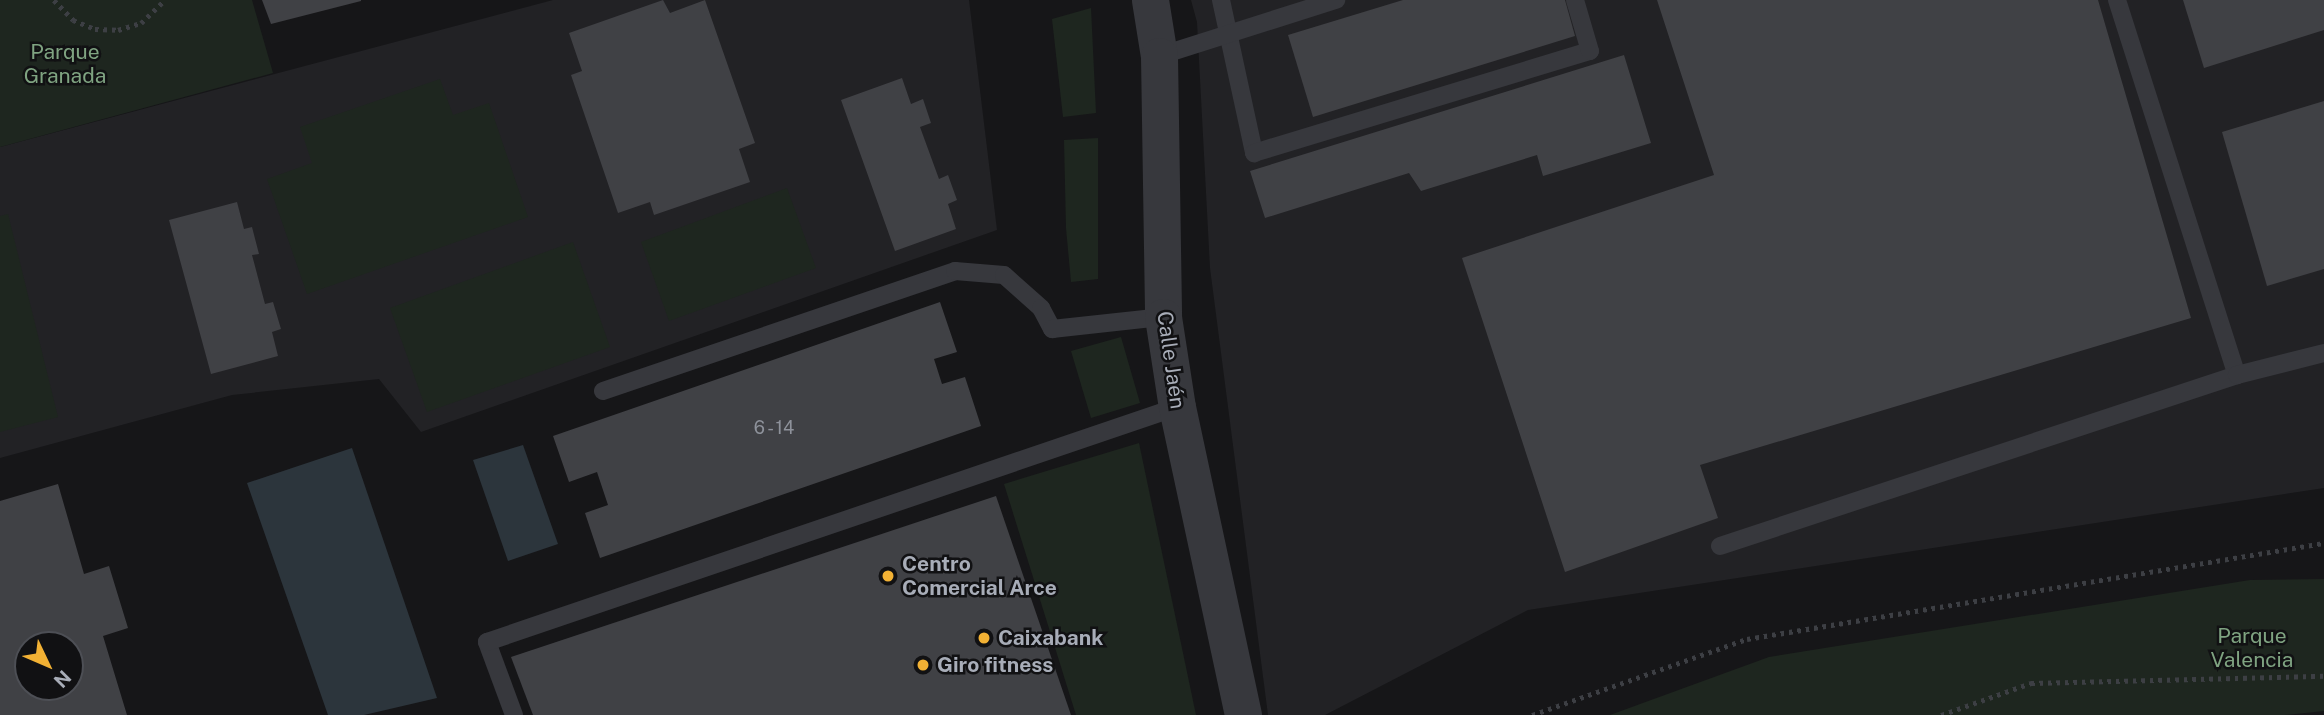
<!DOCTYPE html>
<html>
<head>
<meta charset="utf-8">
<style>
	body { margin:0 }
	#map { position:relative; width:2324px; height:715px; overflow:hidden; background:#161618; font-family:"Public Sans",sans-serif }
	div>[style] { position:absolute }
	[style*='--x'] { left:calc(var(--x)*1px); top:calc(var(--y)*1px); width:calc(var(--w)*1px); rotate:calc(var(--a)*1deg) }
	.built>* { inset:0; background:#222225 }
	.green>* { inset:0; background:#1e261f }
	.water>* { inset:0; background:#2c353c }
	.building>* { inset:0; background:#404145 }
	.path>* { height:4.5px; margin-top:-2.25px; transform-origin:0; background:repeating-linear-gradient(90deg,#3d3f44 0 3.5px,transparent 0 8.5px) }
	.service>* { height:18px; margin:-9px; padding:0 9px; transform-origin:9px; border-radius:9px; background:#37383d }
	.minor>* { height:37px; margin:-18.5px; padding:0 18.5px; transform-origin:18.5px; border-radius:18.5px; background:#37383d }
	.dots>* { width:19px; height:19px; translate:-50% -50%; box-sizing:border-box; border:4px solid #111113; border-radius:50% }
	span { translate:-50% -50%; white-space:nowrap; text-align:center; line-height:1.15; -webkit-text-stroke:5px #111113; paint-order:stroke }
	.number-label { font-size:18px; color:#8e929b }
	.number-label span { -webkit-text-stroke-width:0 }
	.park-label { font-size:21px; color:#7fa381 }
	.street-label { font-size:21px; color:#a8adb8 }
	.poi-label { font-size:21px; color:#a8adb8; font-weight:700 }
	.left { translate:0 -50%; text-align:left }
	.north { position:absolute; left:14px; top:631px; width:70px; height:70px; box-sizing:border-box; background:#111113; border:2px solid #4d4f55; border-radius:50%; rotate:134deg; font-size:19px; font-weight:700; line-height:28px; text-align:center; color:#a8adb8 }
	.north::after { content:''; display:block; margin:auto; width:24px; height:32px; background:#f2b134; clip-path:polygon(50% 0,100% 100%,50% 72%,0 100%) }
</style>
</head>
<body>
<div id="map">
	<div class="built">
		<div style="clip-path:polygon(553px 0,969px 0,997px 230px,421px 432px,379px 379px,232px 395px,0 458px,0 147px)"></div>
		<div style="clip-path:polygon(1191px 0,2324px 0,2324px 488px,1528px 610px,1325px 715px,1268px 715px,1210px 268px,1197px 22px)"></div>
	</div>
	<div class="green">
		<div style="clip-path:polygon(0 0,252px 0,273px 73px,0 147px)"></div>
		<div style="clip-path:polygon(1091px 8px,1096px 113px,1063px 117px,1052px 19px)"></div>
		<div style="clip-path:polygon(440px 79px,453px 115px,489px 103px,528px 217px,307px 294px,267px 179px,312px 163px,300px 127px)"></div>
		<div style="clip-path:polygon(1098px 138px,1098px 279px,1071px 282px,1066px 228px,1064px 140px)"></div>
		<div style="clip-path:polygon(787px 188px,816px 268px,669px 321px,641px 242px)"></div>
		<div style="clip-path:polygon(8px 214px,58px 417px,0 432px,0 216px)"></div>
		<div style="clip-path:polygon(573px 242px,610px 347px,427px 412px,390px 308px)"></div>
		<div style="clip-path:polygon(1121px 337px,1140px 403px,1091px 418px,1071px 351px)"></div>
		<div style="clip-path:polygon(1139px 443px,1196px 715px,1076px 715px,1004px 484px)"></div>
		<div style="clip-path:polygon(2324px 579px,2324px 711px,2285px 715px,1610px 715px,1769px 657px,2250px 580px)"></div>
	</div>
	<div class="water">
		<div style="clip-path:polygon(523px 445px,558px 544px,508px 561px,473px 460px)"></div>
		<div style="clip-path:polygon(352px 448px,437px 698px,364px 715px,328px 715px,247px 483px)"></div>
	</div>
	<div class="building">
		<div style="clip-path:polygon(262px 0,361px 0,361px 1px,271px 24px)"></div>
		<div style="clip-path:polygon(663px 0,670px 13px,705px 0,755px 143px,739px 149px,750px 182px,654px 215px,650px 202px,618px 213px,571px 75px,582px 71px,569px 33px)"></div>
		<div style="clip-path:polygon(1403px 0,1565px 0,1575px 36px,1313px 117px,1288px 35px)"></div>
		<div style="clip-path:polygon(1657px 0,2098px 0,2191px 318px,1700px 465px,1718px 518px,1565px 572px,1462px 258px,1714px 175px)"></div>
		<div style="clip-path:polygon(2183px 0,2324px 0,2324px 30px,2204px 68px)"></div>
		<div style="clip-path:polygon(1624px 55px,1651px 143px,1543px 176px,1537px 155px,1421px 191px,1409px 173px,1265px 218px,1250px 171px)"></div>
		<div style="clip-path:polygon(902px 78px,911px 104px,923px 99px,931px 123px,920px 127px,939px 179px,948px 175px,957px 200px,948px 204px,956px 229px,895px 251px,841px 100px)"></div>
		<div style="clip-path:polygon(2324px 101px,2324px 269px,2267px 286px,2222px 132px)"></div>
		<div style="clip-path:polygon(237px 202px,244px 229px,252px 227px,259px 254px,252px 255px,265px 304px,273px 302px,281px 329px,272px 332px,278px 356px,211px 374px,169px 220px)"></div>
		<div style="clip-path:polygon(940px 302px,957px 352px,934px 359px,942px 384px,965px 377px,981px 426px,600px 558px,585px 513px,608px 505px,597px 472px,569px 482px,553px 436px)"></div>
		<div style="clip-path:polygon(evenodd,58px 484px,84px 574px,109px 566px,128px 628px,103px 636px,127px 715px,0 715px,0 501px,58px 484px,28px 645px,70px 645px,70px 687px,28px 687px,28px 645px)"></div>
		<div style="clip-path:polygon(996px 496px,1071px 715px,533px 715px,511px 657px)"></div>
	</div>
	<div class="path">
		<div style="--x:54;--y:0;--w:28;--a:46"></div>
		<div style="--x:73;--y:20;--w:24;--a:22"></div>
		<div style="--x:95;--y:29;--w:23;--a:2"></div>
		<div style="--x:118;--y:30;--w:24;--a:-17"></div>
		<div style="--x:141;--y:23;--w:33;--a:-44"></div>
		<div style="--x:1532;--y:715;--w:228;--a:-19.5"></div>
		<div style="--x:1747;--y:639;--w:585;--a:-9.45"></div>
		<div style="--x:1941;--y:715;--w:96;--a:-19.6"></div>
		<div style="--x:2031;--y:683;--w:293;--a:-1.4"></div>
	</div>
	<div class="service">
		<div style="--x:1221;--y:0;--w:157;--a:77.8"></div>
		<div style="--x:1254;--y:153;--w:351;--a:-16.9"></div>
		<div style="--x:1590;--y:51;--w:53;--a:-106.4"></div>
		<div style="--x:2117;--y:0;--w:394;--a:72.3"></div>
		<div style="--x:1159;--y:56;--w:186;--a:-17.6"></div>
		<div style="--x:603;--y:391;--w:372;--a:-18.8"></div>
		<div style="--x:955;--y:271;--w:49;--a:4.7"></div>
		<div style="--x:1004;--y:275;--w:50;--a:41.7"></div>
		<div style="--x:1041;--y:308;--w:24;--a:62"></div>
		<div style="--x:1052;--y:329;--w:112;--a:-6.2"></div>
		<div style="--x:1720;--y:546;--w:545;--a:-18.3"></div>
		<div style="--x:2237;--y:375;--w:90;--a:-14.2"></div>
		<div style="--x:514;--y:715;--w:78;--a:-110.3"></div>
		<div style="--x:487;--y:642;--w:729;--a:-18.81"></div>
	</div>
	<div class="minor">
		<div style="--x:1150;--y:0;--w:57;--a:80.9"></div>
		<div style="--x:1159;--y:56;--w:261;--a:89.1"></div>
		<div style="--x:1163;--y:317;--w:91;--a:81.2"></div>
		<div style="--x:1177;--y:407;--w:315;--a:77.9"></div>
	</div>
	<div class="dots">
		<div style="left:888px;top:576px;background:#f2b134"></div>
		<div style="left:984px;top:638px;background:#f2b134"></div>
		<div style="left:923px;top:665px;background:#f2b134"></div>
	</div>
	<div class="number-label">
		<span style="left:774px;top:428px">6 - 14</span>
	</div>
	<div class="park-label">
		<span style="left:65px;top:64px">Parque<br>Granada</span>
		<span style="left:2252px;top:648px">Parque<br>Valencia</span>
	</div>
	<div class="street-label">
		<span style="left:1171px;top:360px;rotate:82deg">Calle Jaén</span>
	</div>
	<div class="poi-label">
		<span class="left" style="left:902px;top:576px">Centro<br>Comercial Arce</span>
		<span class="left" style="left:998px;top:638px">Caixabank</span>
		<span class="left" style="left:937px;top:665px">Giro fitness</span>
	</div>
	<div class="north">N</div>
</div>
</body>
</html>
